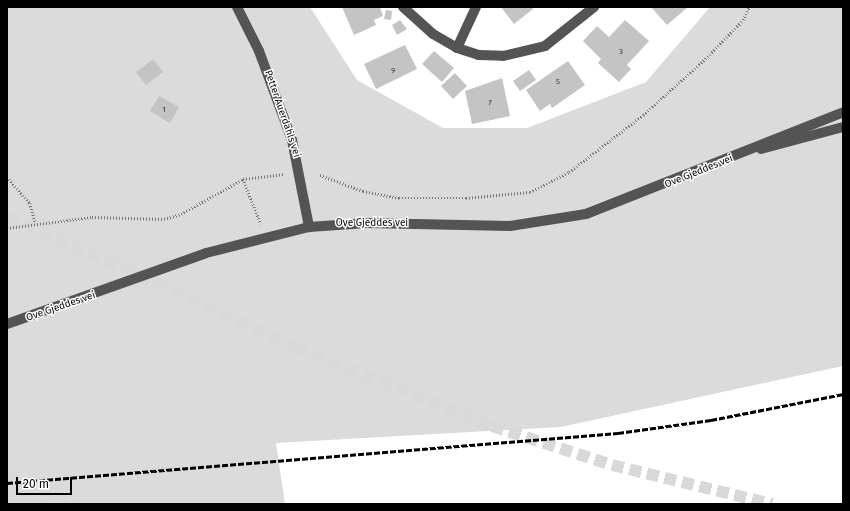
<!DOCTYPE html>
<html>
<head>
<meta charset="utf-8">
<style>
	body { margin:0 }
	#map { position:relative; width:850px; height:511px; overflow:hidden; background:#fff; font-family:"Fira Sans",sans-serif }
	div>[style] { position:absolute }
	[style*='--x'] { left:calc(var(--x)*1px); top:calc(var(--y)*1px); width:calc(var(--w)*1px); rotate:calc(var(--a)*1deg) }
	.green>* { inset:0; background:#dbdbdb }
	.building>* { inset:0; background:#c4c4c4 }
	.highway-tunnel>* { height:12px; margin-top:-6px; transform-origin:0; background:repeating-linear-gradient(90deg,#d9d9d9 0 12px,transparent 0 18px) }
	.path>* { height:2.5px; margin-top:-1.25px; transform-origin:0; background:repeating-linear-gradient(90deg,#767676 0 1px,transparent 0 3px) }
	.minor>* { height:10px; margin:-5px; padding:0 5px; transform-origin:5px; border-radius:5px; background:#545454 }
	.rail>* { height:3px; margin-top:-1.5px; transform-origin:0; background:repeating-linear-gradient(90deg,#000 0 6px,transparent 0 8px) }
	span { translate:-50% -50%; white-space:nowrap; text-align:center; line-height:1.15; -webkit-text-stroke:3px #fff; paint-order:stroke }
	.number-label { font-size:8px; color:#313131 }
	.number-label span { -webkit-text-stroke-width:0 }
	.street-label { font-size:10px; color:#000 }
	.frame { position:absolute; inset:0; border:8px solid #000; pointer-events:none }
	.scale { position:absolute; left:16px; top:477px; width:56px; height:18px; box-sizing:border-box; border:2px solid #000; border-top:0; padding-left:5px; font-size:12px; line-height:14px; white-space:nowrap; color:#000; -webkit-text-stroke:3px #fff; paint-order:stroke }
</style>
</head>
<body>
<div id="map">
	<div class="green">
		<div style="clip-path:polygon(7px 7px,310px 7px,357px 80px,443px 128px,527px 128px,646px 82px,710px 7px,843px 7px,843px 366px,561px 427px,276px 443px,285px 504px,7px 504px)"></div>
	</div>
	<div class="building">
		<div style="clip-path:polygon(342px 7px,380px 7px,383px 16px,374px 20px,376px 25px,354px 35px)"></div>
		<div style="clip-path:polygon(501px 7px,532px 7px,533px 9px,514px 24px)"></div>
		<div style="clip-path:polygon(651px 7px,688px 7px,667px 25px)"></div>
		<div style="clip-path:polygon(386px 10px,392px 11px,391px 20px,384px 19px)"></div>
		<div style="clip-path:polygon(400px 20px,407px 29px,397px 35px,392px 25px)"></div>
		<div style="clip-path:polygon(625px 20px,649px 41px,627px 65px,631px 69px,619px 82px,598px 63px,601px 59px,583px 41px,597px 26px,609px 37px)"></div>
		<div style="clip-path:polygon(405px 45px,417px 69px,376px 89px,364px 64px)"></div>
		<div style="clip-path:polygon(434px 51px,454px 68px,442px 82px,422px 64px)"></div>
		<div style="clip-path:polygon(153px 59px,163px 72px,146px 85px,136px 72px)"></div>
		<div style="clip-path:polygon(568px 61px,585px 85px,552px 108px,550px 104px,540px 111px,526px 90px)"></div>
		<div style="clip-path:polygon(529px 70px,536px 80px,520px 91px,513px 81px)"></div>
		<div style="clip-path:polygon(455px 73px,467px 86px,453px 99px,441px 86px)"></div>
		<div style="clip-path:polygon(502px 78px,510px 116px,472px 124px,465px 91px)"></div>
		<div style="clip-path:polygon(159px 96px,179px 107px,170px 123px,150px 111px)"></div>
	</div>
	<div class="highway-tunnel">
		<div style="--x:7;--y:216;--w:317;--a:24.4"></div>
		<div style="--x:296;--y:347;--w:211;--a:22"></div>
		<div style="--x:492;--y:426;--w:126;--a:18"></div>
		<div style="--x:612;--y:465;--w:165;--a:13.7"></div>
		<div style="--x:7;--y:474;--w:80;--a:22.1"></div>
	</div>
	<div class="path">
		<div style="--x:320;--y:175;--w:46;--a:20.4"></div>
		<div style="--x:363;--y:191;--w:37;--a:11"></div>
		<div style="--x:399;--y:198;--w:67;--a:0"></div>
		<div style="--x:466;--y:198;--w:64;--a:-5.4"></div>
		<div style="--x:530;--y:192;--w:44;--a:-27.1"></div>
		<div style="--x:569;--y:172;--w:93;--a:-37.6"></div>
		<div style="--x:643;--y:115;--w:81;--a:-42"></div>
		<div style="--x:703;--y:61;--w:57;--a:-45.7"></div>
		<div style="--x:743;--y:20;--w:14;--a:-65"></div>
		<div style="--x:7;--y:177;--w:35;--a:49"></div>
		<div style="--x:30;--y:203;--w:20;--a:75"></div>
		<div style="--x:243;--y:179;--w:48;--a:68.2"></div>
		<div style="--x:7;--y:228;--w:86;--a:-7.4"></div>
		<div style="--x:92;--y:217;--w:72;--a:1.6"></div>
		<div style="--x:164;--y:219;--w:18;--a:-16"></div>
		<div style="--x:181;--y:214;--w:71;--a:-29.4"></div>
		<div style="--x:243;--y:179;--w:42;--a:-6.8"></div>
	</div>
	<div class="minor">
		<div style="--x:237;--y:7;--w:49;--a:63.4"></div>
		<div style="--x:259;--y:51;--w:95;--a:69.7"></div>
		<div style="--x:292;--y:140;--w:89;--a:78.9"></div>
		<div style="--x:403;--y:7;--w:40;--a:42"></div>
		<div style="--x:433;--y:34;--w:28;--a:30"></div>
		<div style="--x:457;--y:48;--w:23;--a:18"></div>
		<div style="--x:479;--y:55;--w:24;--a:2"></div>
		<div style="--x:503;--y:56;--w:43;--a:-13.4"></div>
		<div style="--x:545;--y:46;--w:63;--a:-38.5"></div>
		<div style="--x:457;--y:48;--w:45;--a:-65.1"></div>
		<div style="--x:761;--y:149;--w:85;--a:-15"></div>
		<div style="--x:7;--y:324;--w:211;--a:-19.6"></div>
		<div style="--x:206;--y:253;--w:106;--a:-14.2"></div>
		<div style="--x:309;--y:227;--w:58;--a:-3.9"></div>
		<div style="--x:367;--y:223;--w:143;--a:1.2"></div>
		<div style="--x:510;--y:226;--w:77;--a:-9"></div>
		<div style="--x:586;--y:214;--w:277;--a:-21.6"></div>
	</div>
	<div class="rail">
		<div style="--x:7;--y:483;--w:613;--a:-4.68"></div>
		<div style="--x:618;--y:433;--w:94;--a:-8"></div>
		<div style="--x:711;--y:420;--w:135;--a:-11.1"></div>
	</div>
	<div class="number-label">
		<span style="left:621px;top:52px">3</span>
		<span style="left:393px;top:71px">9</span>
		<span style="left:558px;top:82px">5</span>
		<span style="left:490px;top:103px">7</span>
		<span style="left:164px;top:110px">1</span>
	</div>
	<div class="street-label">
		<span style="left:282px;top:114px;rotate:71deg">Petter Auerdahls vei</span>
		<span style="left:699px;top:172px;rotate:-22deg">Ove Gjeddes vei</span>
		<span style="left:372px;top:224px">Ove Gjeddes vei</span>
		<span style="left:61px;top:307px;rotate:-19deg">Ove Gjeddes vei</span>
	</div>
	<div class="frame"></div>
	<div class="scale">20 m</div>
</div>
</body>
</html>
